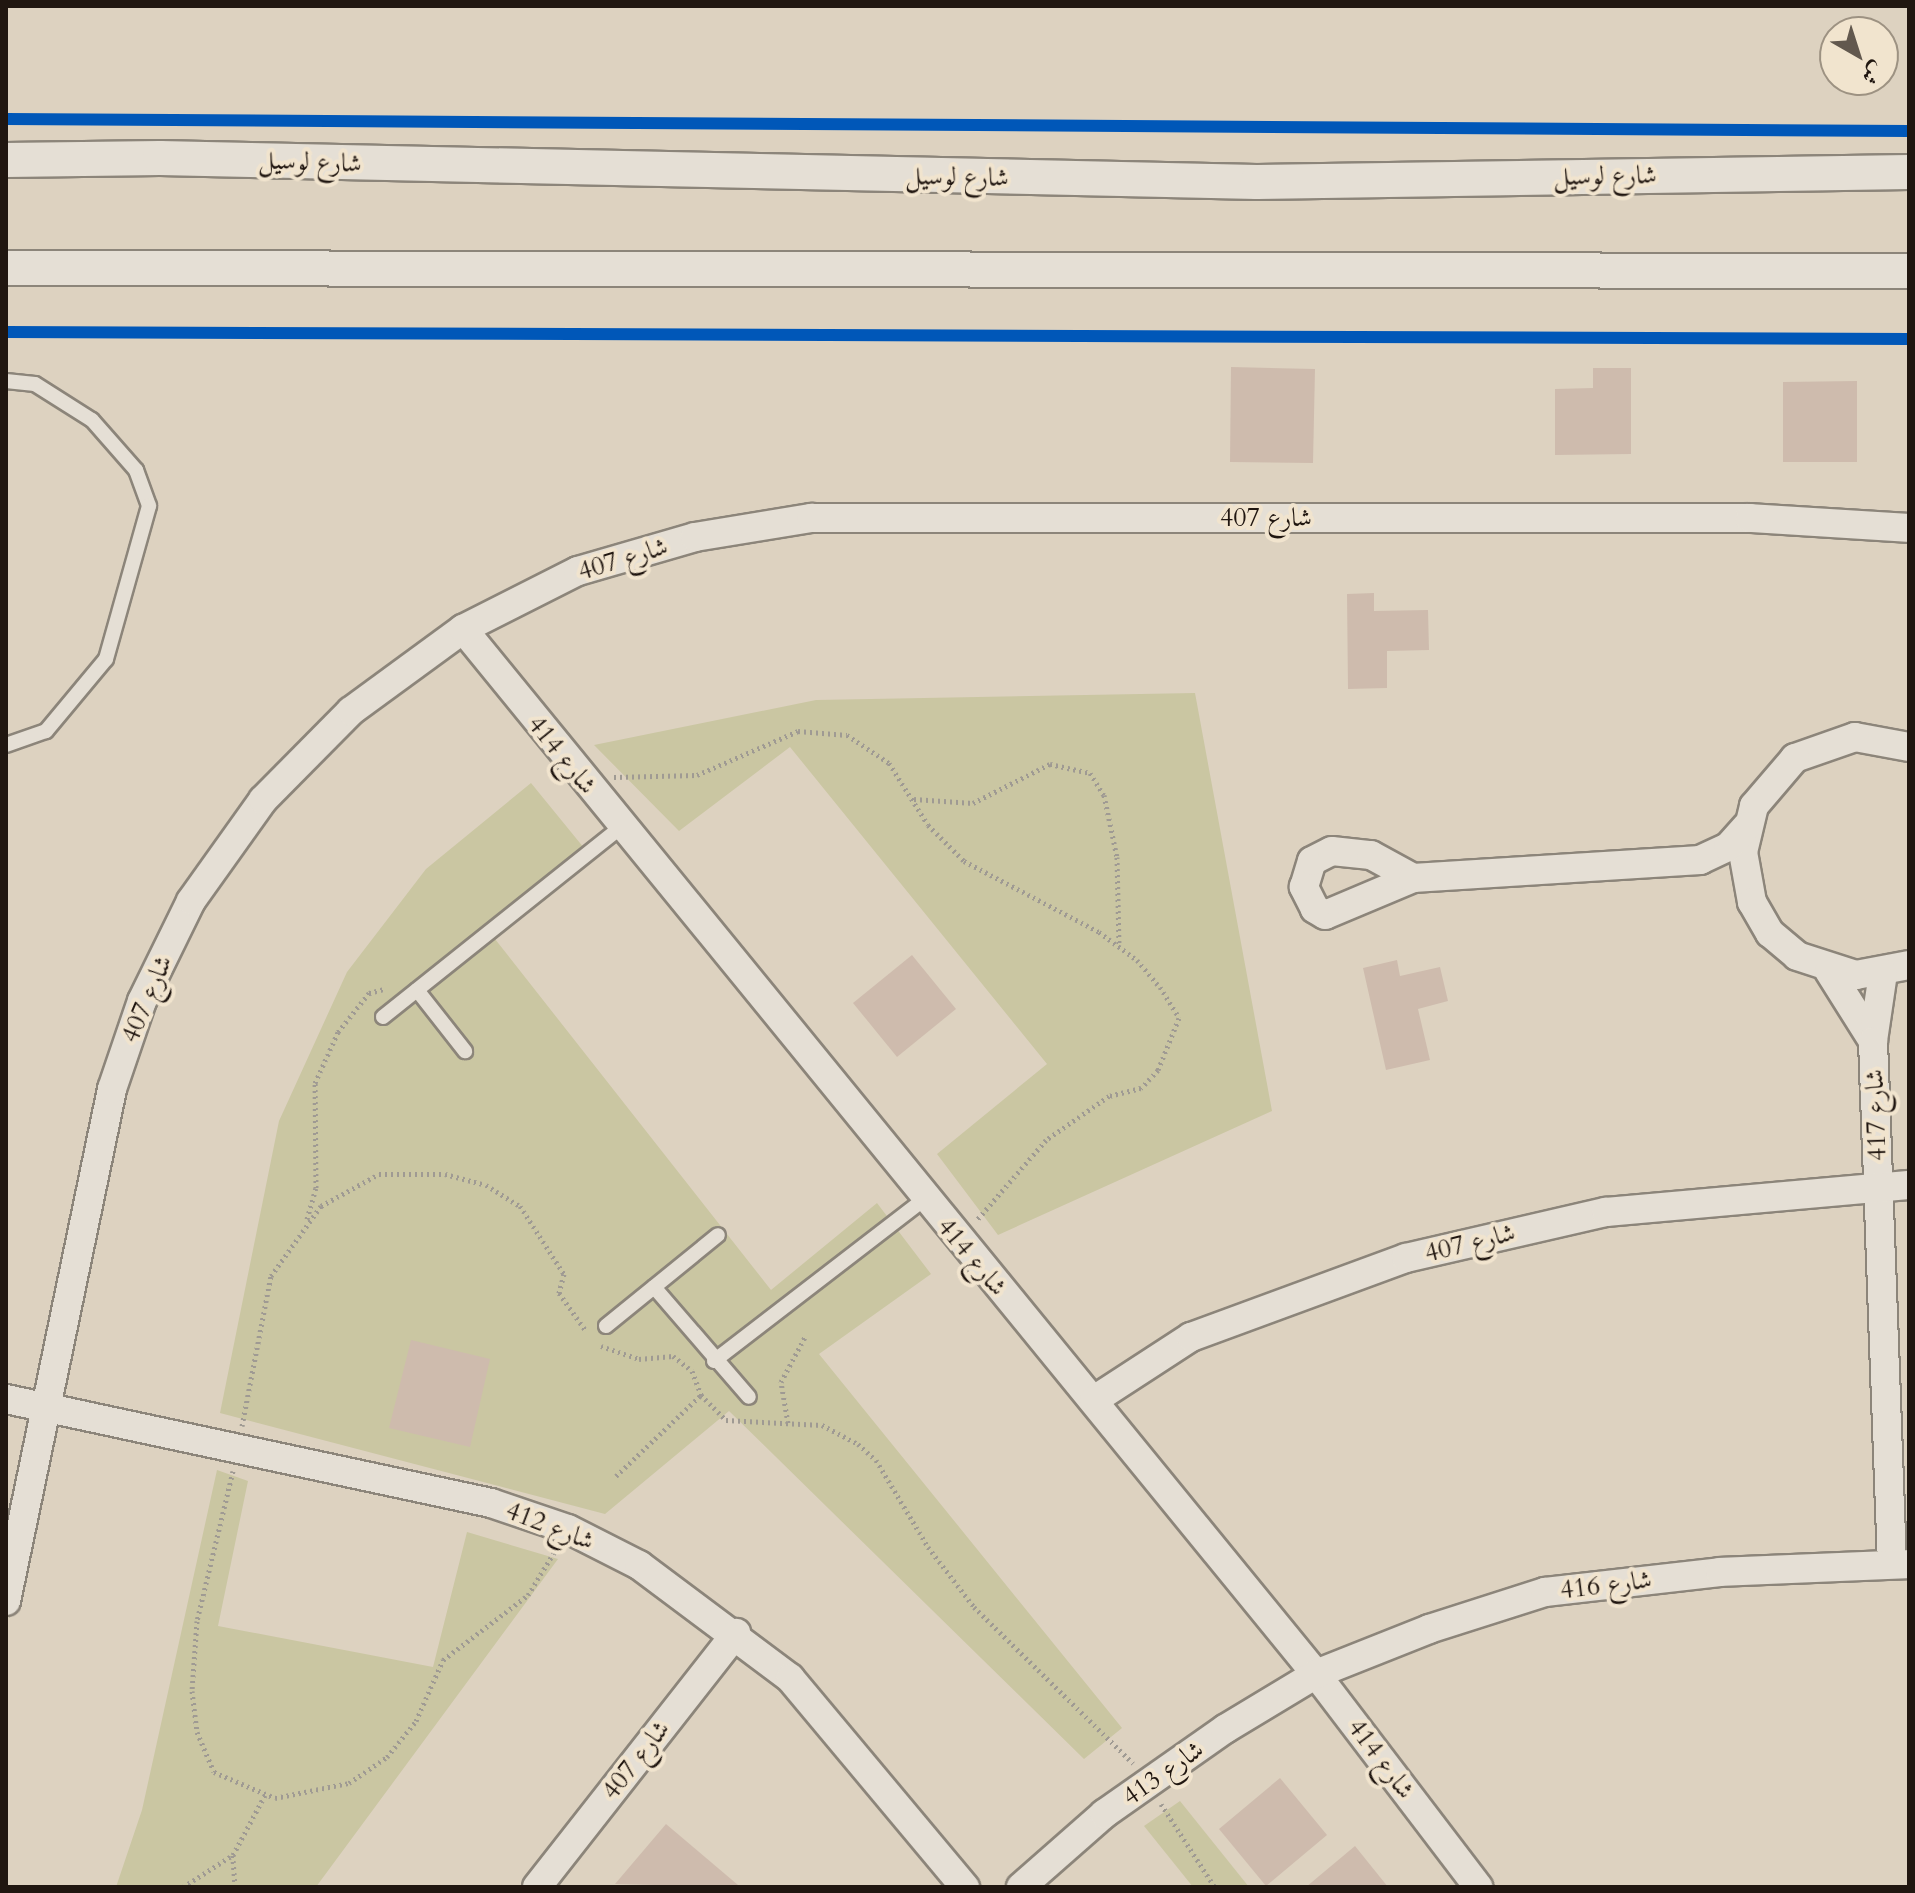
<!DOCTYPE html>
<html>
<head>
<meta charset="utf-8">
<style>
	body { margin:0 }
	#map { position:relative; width:1915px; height:1893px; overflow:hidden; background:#ddd2c0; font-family:Cardo,Amiri,serif }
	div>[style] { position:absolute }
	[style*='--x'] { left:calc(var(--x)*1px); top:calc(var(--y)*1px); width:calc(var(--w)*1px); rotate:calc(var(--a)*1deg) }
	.green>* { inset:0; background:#cac6a2 }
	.building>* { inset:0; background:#cebbad }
	.path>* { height:5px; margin-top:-2.5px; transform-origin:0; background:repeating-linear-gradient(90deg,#9f9a93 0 2px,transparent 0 6px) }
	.roads { filter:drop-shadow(2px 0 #8c857a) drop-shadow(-2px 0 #8c857a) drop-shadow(0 2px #8c857a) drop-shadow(0 -2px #8c857a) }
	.service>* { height:14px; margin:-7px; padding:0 7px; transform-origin:7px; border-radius:7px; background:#e5dfd5 }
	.minor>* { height:28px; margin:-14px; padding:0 14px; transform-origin:14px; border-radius:14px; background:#e5dfd5 }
	.tertiary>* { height:34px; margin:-17px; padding:0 17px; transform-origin:17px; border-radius:17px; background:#e5dfd5 }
	.cycleway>* { height:12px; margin:-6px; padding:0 6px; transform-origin:6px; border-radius:6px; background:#0057b8 }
	span { translate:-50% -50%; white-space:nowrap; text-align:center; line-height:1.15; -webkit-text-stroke:8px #f1e4ce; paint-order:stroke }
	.street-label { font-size:26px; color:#201610 }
	.frame { position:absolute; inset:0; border:8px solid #201610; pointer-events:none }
	.north { position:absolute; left:1819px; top:16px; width:80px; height:80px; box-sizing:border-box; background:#f1e4ce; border:2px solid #9d9282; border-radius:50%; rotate:141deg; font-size:22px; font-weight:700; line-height:32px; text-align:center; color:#201610 }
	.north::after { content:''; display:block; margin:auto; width:28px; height:36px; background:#62584e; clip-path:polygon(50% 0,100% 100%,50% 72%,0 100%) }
</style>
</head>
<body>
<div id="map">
	<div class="green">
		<div style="clip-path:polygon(1195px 693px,1272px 1111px,998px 1235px,937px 1154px,1047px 1064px,790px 747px,679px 831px,594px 745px,816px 700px)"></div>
		<div style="clip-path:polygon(531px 783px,593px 859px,495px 939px,771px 1290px,877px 1203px,931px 1274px,819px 1354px,1122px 1728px,1084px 1759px,729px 1411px,605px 1514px,220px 1413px,279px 1121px,347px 972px,426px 869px)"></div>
		<div style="clip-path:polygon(217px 1470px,248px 1481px,218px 1626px,433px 1667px,467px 1532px,558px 1559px,316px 1887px,116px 1887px,142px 1810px)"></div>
		<div style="clip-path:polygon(1180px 1801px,1249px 1887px,1193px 1887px,1144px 1826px)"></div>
	</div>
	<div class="building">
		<div style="clip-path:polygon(1231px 367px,1315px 369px,1313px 463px,1230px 462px)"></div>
		<div style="clip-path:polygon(1593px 368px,1631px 368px,1631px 454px,1555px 455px,1555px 389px,1593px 388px)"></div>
		<div style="clip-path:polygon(1857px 381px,1857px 462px,1783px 462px,1783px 382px)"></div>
		<div style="clip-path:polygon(1374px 593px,1374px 611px,1428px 610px,1429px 650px,1387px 651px,1387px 688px,1348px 689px,1347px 594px)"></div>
		<div style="clip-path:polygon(912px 955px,956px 1009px,897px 1057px,853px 1003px)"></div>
		<div style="clip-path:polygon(1397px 960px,1400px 976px,1440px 967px,1448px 1001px,1418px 1009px,1430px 1060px,1386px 1070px,1363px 968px)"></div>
		<div style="clip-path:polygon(411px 1340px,490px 1359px,470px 1447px,389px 1428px)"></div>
		<div style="clip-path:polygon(1280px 1778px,1327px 1835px,1266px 1886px,1219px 1829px)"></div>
		<div style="clip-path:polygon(666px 1824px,738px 1885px,736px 1887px,615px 1884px)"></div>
		<div style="clip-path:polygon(1355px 1846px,1388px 1887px,1306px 1887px)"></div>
	</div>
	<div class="path">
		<div style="--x:614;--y:777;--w:83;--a:-1.4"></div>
		<div style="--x:697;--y:775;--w:110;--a:-23.5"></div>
		<div style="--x:798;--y:731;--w:49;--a:4.7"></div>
		<div style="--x:847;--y:735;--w:50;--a:33.7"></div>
		<div style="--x:889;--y:763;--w:73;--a:57.8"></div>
		<div style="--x:928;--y:825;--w:51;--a:45"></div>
		<div style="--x:964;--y:861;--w:153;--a:27.7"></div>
		<div style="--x:1099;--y:932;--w:47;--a:36.4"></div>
		<div style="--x:1137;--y:960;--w:35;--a:50"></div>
		<div style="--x:1160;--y:987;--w:36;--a:58"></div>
		<div style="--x:1179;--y:1018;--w:56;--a:112"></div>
		<div style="--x:1158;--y:1070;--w:25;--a:133"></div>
		<div style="--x:1141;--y:1088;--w:33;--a:166"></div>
		<div style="--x:1109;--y:1096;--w:77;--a:145.1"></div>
		<div style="--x:1046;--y:1140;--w:106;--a:130.8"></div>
		<div style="--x:914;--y:799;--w:59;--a:3.9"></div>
		<div style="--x:973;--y:803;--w:86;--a:-26.9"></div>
		<div style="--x:1050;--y:764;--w:41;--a:12.7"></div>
		<div style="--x:1090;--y:773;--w:26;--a:58"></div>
		<div style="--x:1104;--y:795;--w:63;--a:78.2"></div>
		<div style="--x:1117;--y:857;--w:89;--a:88.7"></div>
		<div style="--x:307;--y:1219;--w:32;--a:-74"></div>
		<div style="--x:316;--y:1188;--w:105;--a:-90.5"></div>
		<div style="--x:315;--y:1083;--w:56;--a:-65.7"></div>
		<div style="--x:338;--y:1032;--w:50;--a:-51.5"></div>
		<div style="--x:369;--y:993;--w:16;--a:-15"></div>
		<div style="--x:601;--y:1346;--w:40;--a:18.9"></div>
		<div style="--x:639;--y:1359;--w:34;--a:-5"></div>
		<div style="--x:673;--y:1356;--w:24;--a:38"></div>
		<div style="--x:692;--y:1371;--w:26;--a:69"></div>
		<div style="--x:701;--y:1395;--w:35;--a:45"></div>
		<div style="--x:726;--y:1420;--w:96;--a:3"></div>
		<div style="--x:822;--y:1425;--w:41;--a:27.8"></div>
		<div style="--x:858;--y:1444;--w:24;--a:42"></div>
		<div style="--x:876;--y:1460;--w:101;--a:59.1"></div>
		<div style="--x:928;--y:1547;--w:76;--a:52.5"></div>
		<div style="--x:974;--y:1607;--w:223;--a:44.5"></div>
		<div style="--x:788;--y:1423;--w:42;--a:-99.7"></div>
		<div style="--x:781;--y:1382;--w:53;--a:-62"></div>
		<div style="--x:242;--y:1426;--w:153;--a:-79.1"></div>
		<div style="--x:271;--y:1276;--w:86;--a:-54.5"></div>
		<div style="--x:321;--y:1206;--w:66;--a:-28.9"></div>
		<div style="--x:379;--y:1174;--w:66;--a:0"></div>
		<div style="--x:445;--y:1174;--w:42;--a:15"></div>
		<div style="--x:486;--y:1185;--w:40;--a:32"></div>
		<div style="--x:520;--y:1206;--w:81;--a:57.1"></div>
		<div style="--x:564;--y:1274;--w:20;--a:105"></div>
		<div style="--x:559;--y:1293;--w:47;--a:54.6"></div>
		<div style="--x:233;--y:1471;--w:154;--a:103.5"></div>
		<div style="--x:197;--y:1621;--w:70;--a:94.1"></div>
		<div style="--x:192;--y:1691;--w:41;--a:83"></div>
		<div style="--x:197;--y:1732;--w:43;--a:67"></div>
		<div style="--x:214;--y:1772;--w:66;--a:23.1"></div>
		<div style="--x:275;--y:1798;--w:76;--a:-11.5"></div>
		<div style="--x:349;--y:1783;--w:46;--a:-34.4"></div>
		<div style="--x:387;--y:1757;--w:46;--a:-51.1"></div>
		<div style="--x:416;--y:1721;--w:67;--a:-66.1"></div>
		<div style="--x:443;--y:1660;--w:107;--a:-37.4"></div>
		<div style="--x:528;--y:1595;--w:52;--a:-58.5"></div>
		<div style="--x:616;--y:1476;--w:117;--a:-43.6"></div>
		<div style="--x:1161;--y:1804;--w:99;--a:57"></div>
		<div style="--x:183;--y:1887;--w:59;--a:-32.6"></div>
		<div style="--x:235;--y:1887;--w:32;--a:-94"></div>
		<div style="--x:233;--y:1855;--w:68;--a:-61.9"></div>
	</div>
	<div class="roads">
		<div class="service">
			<div style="--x:6;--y:381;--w:29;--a:6"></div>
			<div style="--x:35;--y:384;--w:67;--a:32.3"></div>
			<div style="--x:92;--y:420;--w:67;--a:48.7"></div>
			<div style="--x:136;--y:470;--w:38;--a:70"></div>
			<div style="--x:149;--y:506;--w:159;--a:105.7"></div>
			<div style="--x:106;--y:659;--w:94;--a:129.8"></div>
			<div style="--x:46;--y:731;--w:42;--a:160.7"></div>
			<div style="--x:417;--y:990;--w:78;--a:51.8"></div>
			<div style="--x:383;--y:1017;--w:305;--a:-38.6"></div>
			<div style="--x:654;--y:1287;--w:145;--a:49.2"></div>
			<div style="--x:606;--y:1326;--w:144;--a:-39.1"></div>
			<div style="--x:714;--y:1361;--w:264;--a:-37.6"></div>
		</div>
		<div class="minor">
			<div style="--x:463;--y:629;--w:1349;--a:50.78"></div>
			<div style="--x:1316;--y:1674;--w:268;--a:52.7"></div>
			<div style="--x:1909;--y:747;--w:55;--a:-169.5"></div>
			<div style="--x:1855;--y:737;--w:64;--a:160.7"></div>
			<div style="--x:1795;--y:758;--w:63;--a:130.5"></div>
			<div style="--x:1754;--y:806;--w:47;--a:103.4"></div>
			<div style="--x:1743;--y:852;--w:51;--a:79.8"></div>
			<div style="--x:1752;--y:902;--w:36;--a:60"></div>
			<div style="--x:1770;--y:933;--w:35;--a:40"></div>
			<div style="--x:1797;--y:956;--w:62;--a:17.9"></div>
			<div style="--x:1856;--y:975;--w:54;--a:-10.7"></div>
			<div style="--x:1413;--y:878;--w:95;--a:157.2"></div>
			<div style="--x:1325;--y:915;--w:12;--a:-149"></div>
			<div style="--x:1315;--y:909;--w:25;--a:-117"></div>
			<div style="--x:1304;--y:887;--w:27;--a:-73"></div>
			<div style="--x:1312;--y:861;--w:22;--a:-27"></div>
			<div style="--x:1332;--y:851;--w:39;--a:6"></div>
			<div style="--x:1371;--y:855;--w:48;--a:28.7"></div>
			<div style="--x:1413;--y:878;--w:288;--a:-3.6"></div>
			<div style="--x:1700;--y:860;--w:31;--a:-25"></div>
			<div style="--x:1728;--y:847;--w:28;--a:-48"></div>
			<div style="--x:1829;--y:971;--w:83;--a:57.8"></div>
			<div style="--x:1883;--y:973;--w:69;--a:98.4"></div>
			<div style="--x:1873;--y:1041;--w:523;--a:87.92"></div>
			<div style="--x:6;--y:1399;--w:496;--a:12.1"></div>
			<div style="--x:491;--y:1503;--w:81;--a:18.7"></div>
			<div style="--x:568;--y:1529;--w:80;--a:26.9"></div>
			<div style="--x:639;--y:1565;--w:189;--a:36.8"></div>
			<div style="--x:790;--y:1678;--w:273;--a:50.1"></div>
			<div style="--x:1094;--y:1400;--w:116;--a:-33"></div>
			<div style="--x:1191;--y:1337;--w:229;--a:-20.2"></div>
			<div style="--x:1406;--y:1258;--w:205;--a:-13"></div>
			<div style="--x:1606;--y:1212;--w:304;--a:-5.1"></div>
			<div style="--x:6;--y:1601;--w:523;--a:-78.3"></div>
			<div style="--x:112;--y:1089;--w:93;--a:-71.2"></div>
			<div style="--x:142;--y:1001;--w:111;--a:-63.9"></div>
			<div style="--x:191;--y:901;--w:124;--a:-54.5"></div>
			<div style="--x:263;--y:800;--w:125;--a:-45.3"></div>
			<div style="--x:351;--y:711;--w:139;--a:-36.2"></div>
			<div style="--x:463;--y:629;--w:129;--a:-26.8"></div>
			<div style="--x:578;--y:571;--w:122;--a:-16.2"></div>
			<div style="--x:695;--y:537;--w:118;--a:-9.3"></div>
			<div style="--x:811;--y:518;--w:939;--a:0"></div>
			<div style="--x:1750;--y:518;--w:159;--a:3.6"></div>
			<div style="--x:537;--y:1887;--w:323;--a:-51.9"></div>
			<div style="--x:1021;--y:1887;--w:111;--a:-41.3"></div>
			<div style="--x:1104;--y:1814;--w:148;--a:-35.1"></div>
			<div style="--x:1225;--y:1729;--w:106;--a:-31.1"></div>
			<div style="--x:1316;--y:1674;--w:122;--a:-21.7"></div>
			<div style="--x:1429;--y:1629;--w:122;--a:-17.7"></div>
			<div style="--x:1545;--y:1592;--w:176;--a:-6.5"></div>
			<div style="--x:1720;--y:1572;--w:189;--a:-2.4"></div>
		</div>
		<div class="tertiary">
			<div style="--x:6;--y:160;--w:154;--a:-0.7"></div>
			<div style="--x:160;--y:158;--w:1097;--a:1.25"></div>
			<div style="--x:1257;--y:182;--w:652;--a:-0.88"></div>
			<div style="--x:6;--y:268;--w:1903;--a:0.09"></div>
		</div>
	</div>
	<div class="cycleway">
		<div style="--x:6;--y:119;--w:1903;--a:0.36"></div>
		<div style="--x:6;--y:332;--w:1903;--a:0.21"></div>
	</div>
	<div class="street-label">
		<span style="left:310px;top:162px;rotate:2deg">شارع لوسيل</span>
		<span style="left:1605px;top:176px;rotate:-1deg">شارع لوسيل</span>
		<span style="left:957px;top:177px;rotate:1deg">شارع لوسيل</span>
		<span style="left:1266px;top:518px">شارع 407</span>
		<span style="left:623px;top:559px;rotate:-17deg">شارع 407</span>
		<span style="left:562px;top:755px;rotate:51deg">شارع 414</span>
		<span style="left:147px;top:999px;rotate:-67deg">شارع 407</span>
		<span style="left:1876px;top:1115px;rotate:-92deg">شارع 417</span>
		<span style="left:1470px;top:1243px;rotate:-14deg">شارع 407</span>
		<span style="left:972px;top:1257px;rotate:50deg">شارع 414</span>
		<span style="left:550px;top:1526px;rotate:21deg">شارع 412</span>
		<span style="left:1606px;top:1585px;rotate:-7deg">شارع 416</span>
		<span style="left:1381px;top:1759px;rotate:53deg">شارع 414</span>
		<span style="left:636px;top:1760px;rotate:-52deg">شارع 407</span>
		<span style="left:1163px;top:1773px;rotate:-35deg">شارع 413</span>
	</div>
	<div class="frame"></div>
	<div class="north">ش</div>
</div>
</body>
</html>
